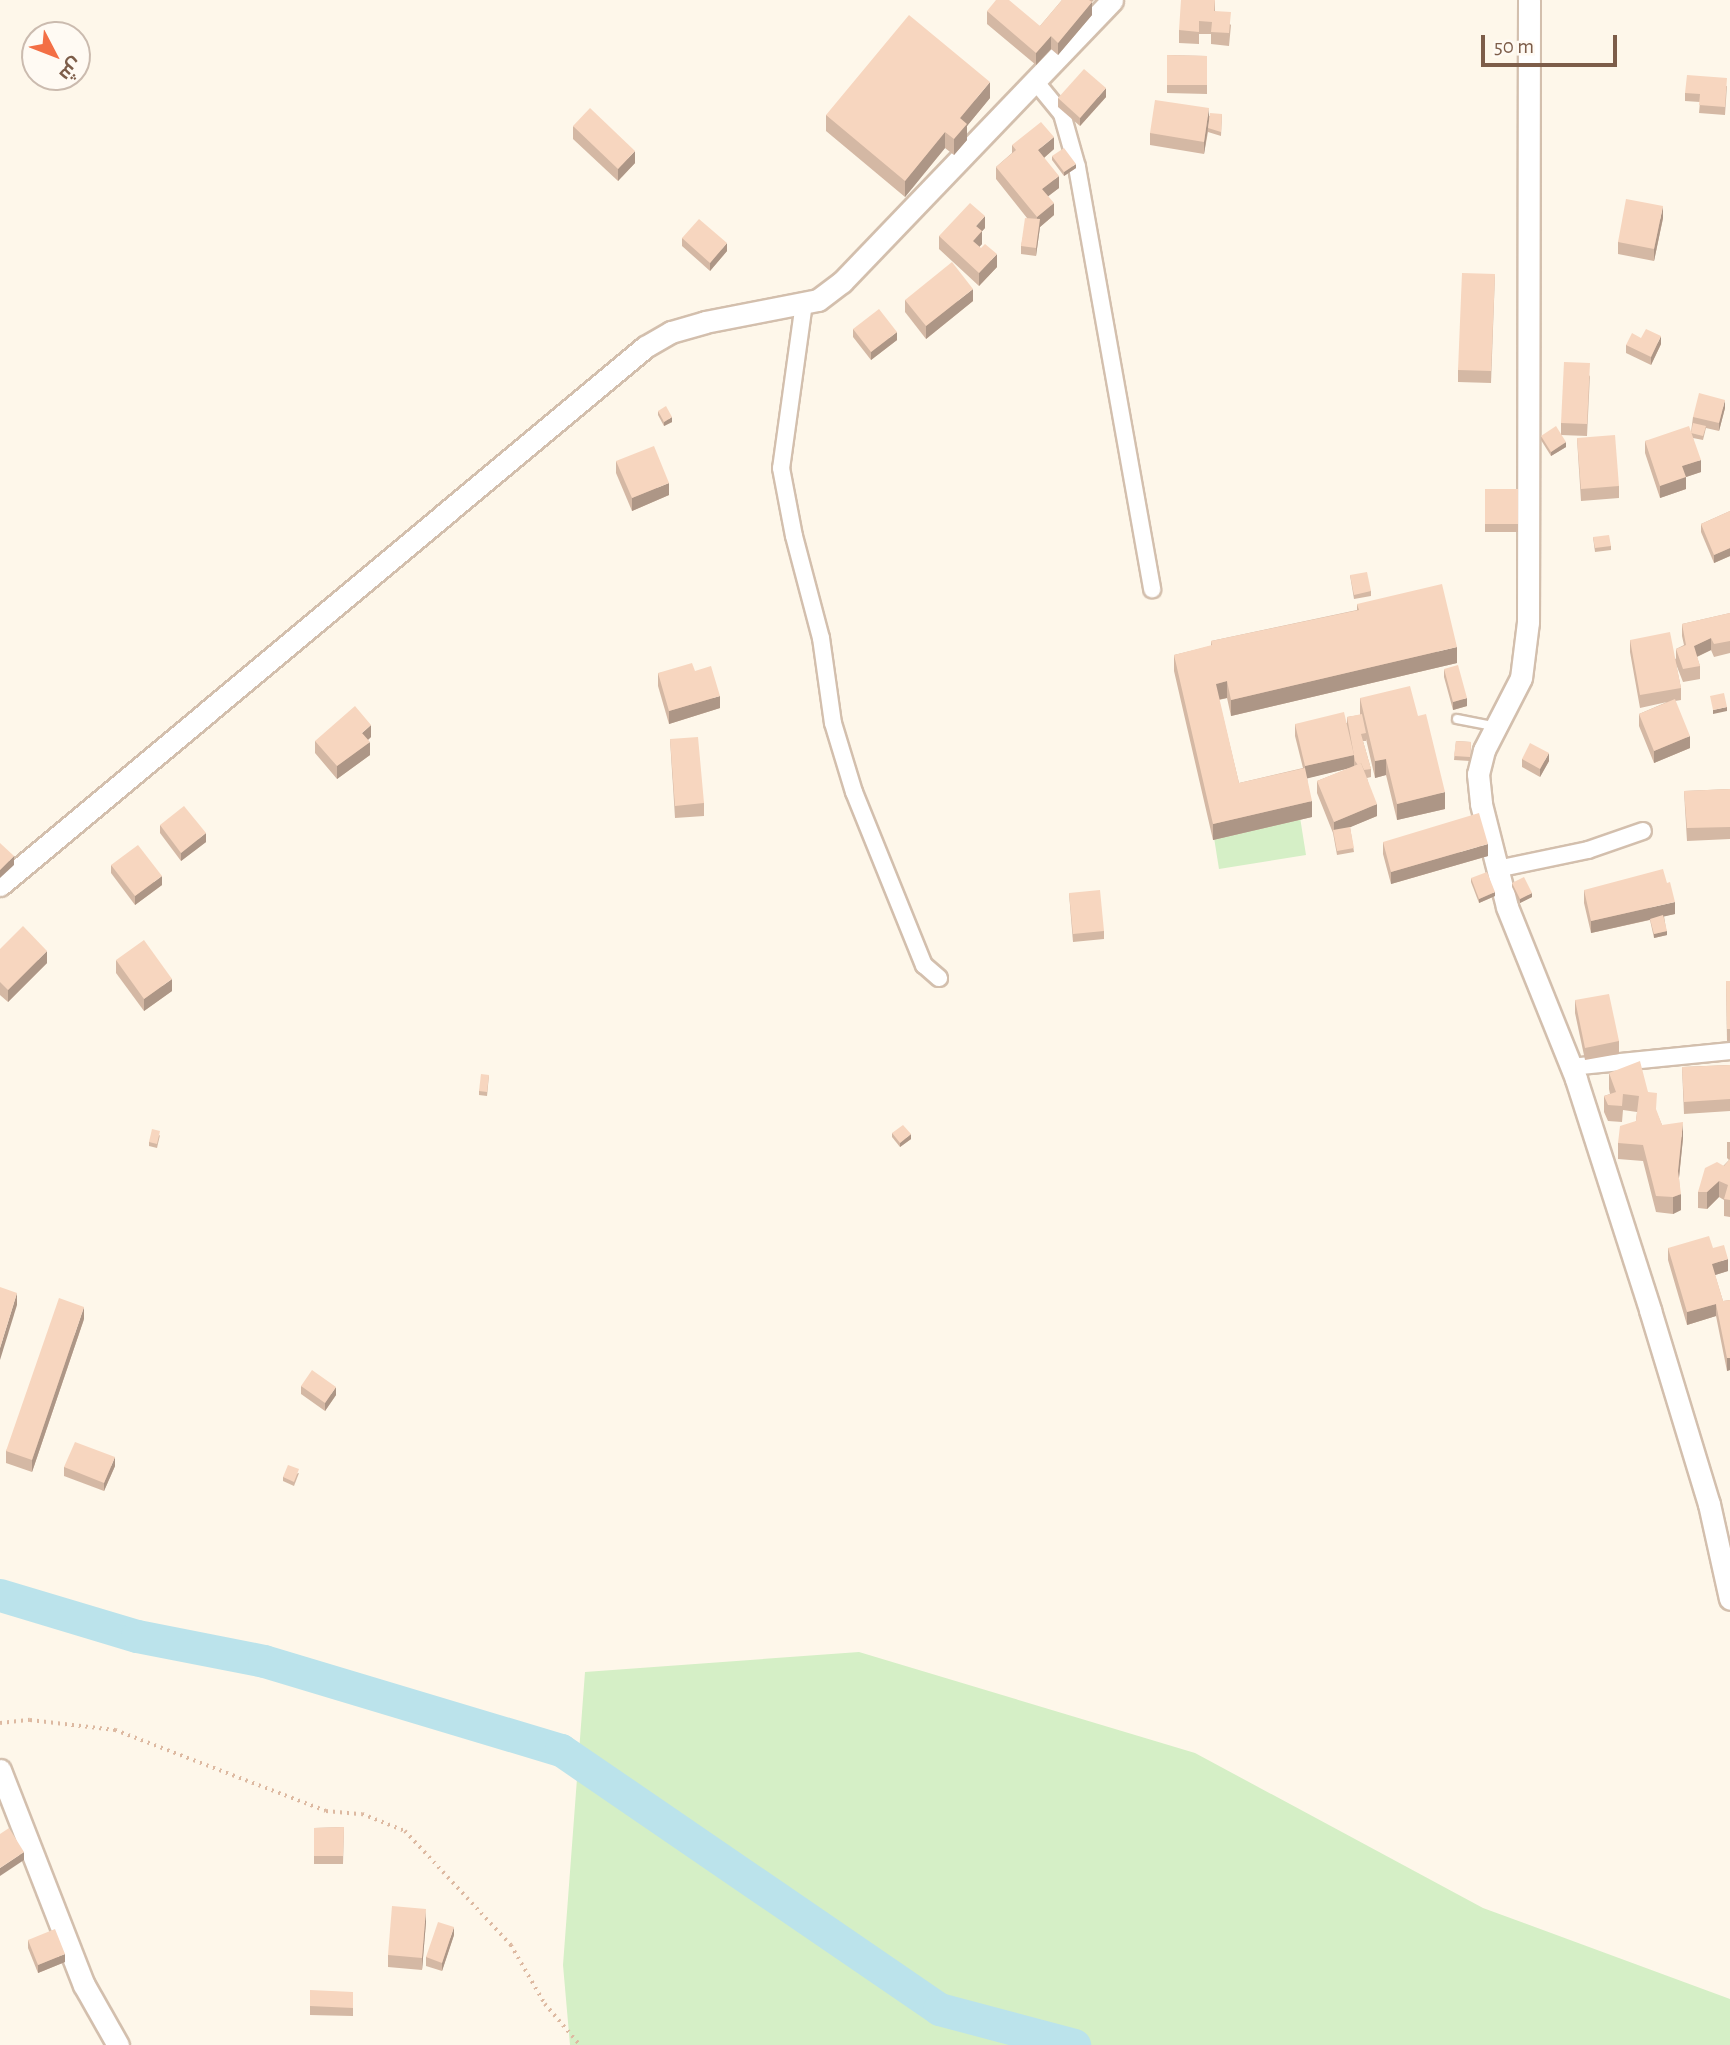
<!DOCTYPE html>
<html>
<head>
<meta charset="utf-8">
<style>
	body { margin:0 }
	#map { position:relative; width:1730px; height:2045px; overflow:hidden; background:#fef7ea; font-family:"Alegreya Sans",Cairo,sans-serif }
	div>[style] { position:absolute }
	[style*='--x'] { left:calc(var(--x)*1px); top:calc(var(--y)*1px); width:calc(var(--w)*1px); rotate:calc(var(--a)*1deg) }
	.green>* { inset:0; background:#d5efc6 }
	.river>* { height:33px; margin:-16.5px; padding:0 16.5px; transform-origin:16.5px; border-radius:16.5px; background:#bbe3eb }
	.path>* { height:3.5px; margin-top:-1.75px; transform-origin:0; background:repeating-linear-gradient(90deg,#ddb9a1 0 2px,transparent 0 7px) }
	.roads { filter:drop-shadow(2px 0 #d3bfad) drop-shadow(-2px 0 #d3bfad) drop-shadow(0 2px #d3bfad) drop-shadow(0 -2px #d3bfad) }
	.lane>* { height:8px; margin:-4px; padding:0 4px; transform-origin:4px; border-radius:4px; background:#fff }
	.street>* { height:16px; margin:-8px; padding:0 8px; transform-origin:8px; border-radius:8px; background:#fff }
	.secondary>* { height:21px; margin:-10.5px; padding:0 10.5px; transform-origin:10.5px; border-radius:10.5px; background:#fff }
	.wall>* { inset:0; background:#d4b8a4 }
	.shaded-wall>* { inset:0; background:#ad9686 }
	.building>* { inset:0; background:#f7d6bf }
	span { translate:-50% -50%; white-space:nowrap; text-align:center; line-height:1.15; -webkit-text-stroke:6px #fffaf3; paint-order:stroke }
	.north { position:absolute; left:21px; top:21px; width:70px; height:70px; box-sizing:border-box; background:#fffaf3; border:2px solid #cbbbaf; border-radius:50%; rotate:132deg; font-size:19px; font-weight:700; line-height:28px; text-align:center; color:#7d5d49 }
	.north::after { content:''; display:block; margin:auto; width:24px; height:32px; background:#f36f45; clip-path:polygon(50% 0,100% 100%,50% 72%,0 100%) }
	.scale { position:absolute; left:1481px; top:35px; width:136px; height:32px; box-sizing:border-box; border:4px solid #7d5d49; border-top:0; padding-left:9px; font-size:21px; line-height:24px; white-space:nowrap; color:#7d5d49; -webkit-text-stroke:5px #fffaf3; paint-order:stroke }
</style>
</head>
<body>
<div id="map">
	<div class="green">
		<div style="clip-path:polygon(1299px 811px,1306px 855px,1219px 869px,1212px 825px)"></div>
		<div style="clip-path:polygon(859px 1652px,1195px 1753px,1483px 1908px,1730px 1999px,1730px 2045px,570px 2045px,563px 1965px,585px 1672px)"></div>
	</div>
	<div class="river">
		<div style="--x:0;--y:1595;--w:143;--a:16.7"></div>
		<div style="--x:137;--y:1636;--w:129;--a:11.1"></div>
		<div style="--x:264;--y:1661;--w:310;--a:16.7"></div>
		<div style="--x:561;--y:1750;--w:458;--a:34.4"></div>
		<div style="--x:939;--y:2009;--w:140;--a:14.9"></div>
	</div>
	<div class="path">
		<div style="--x:0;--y:1723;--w:30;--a:-6"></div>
		<div style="--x:30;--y:1720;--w:86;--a:6.7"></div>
		<div style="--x:115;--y:1730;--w:226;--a:21"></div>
		<div style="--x:326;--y:1811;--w:36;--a:5"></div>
		<div style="--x:362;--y:1814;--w:46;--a:21.6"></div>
		<div style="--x:405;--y:1831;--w:156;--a:47.1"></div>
		<div style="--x:511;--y:1945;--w:68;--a:60"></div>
		<div style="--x:545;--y:2004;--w:54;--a:49.5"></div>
	</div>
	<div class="roads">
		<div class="lane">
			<div style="--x:1457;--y:719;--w:37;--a:11"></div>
		</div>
		<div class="street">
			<div style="--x:1035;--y:81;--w:43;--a:50.7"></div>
			<div style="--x:1062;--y:114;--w:55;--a:74.2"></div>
			<div style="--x:1077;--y:167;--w:429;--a:79.9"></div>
			<div style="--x:804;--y:303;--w:167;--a:97.9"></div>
			<div style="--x:781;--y:468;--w:69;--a:79.2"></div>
			<div style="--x:794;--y:536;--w:106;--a:75.2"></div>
			<div style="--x:821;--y:638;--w:86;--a:82"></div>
			<div style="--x:833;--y:723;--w:72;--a:73.1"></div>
			<div style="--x:854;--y:792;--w:187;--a:68"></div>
			<div style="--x:924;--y:965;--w:20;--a:41"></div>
			<div style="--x:1497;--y:869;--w:93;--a:-11.8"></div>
			<div style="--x:1588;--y:850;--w:58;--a:-19.1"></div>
			<div style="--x:1571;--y:1067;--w:160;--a:-5.7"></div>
		</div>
		<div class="secondary">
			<div style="--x:1529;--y:0;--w:622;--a:90.09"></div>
			<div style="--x:1528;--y:622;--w:56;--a:97.1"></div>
			<div style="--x:1521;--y:678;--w:81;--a:117.2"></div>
			<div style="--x:1484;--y:750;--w:25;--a:104"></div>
			<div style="--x:1478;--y:774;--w:30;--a:84"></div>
			<div style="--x:1481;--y:804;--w:106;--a:75.8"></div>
			<div style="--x:1507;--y:907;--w:185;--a:68.1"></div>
			<div style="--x:1576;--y:1079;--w:243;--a:72.2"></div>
			<div style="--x:1650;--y:1310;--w:203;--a:73.1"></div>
			<div style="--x:1709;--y:1504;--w:97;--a:77.5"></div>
			<div style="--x:0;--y:885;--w:840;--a:-39.83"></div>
			<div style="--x:645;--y:347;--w:30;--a:-30"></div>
			<div style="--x:671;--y:332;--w:35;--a:-16"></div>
			<div style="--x:705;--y:322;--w:115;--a:-11"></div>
			<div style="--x:818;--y:300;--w:30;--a:-37"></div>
			<div style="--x:842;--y:282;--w:390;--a:-46.2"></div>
			<div style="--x:0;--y:1770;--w:231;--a:68.7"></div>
			<div style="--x:84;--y:1985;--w:69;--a:60.5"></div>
		</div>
	</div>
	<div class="wall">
		<div style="clip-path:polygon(1062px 0,1094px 0,1092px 2px,1092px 15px,1058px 55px,1051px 49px,1036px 65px,987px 24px,987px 11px,1040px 26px)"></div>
		<div style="clip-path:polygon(1215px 0,1215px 11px,1231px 25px,1229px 46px,1211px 44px,1211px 34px,1199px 34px,1199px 44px,1179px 43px,1179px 30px)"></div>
		<div style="clip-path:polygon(1167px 55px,1207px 56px,1207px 94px,1167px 93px)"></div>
		<div style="clip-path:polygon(1727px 86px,1725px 115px,1699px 113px,1700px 102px,1685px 101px,1685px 93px)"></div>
		<div style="clip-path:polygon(1106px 97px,1080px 126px,1058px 107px,1058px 98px)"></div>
		<div style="clip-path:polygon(990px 98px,967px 126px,967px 140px,954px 155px,945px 148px,905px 197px,826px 131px,826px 115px)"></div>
		<div style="clip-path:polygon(1222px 114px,1221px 136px,1208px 132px,1204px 154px,1150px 145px,1150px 133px,1209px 116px)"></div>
		<div style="clip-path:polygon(573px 126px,635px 163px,618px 181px,573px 139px)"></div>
		<div style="clip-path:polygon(1012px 145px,1054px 149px,1044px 158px,1059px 188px,1048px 196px,1054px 215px,1040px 227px,1036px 256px,1021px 254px,1021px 246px,1027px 218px,996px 179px,996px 167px,1012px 153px)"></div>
		<div style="clip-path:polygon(1052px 156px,1076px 168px,1064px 176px,1052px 160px)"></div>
		<div style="clip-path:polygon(1663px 218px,1654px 261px,1618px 254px,1618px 242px)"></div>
		<div style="clip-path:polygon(985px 228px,982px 231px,982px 244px,979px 247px,997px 267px,979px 286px,939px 249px,939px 236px)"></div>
		<div style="clip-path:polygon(682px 238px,727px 251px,710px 271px,682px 246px)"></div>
		<div style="clip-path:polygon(1495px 274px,1491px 383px,1458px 382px,1458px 370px)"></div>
		<div style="clip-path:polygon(905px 300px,973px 301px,926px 339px,905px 312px)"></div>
		<div style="clip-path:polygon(853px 329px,897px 340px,871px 360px,853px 337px)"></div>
		<div style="clip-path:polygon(1641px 338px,1661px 344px,1651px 365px,1626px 353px,1626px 345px)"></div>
		<div style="clip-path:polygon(1590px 375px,1587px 436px,1561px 435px,1566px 447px,1551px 456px,1541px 440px,1541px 436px,1561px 435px,1561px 423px)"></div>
		<div style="clip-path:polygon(1725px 408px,1719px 431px,1706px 428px,1703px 440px,1693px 438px,1701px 472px,1686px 477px,1686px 489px,1660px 498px,1645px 453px,1645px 441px,1691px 432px,1693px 417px)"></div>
		<div style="clip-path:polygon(658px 411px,672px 422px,664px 426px,658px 415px)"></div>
		<div style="clip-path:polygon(1577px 438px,1619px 486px,1619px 498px,1581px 501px)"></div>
		<div style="clip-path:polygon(616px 461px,669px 495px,632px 511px,616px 473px)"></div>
		<div style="clip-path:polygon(1485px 489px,1518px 489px,1518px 532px,1485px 532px)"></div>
		<div style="clip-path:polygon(1730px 511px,1730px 556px,1714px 563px,1701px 532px,1701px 524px)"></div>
		<div style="clip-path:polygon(1593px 537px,1611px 546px,1611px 550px,1595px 552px)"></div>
		<div style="clip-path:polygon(1350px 575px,1371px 591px,1371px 596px,1354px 599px)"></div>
		<div style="clip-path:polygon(1357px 604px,1457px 663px,1231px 716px,1227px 698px,1219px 700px,1239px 783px,1303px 768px,1295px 736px,1295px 724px,1347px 723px,1347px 717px,1360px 715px,1360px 698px,1418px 716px,1445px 809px,1397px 820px,1386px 775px,1375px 778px,1366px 739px,1366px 741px,1363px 741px,1371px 769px,1371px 777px,1367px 778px,1377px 816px,1350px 827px,1354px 852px,1337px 855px,1333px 833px,1317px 793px,1317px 781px,1350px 768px,1307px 778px,1312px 817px,1213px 840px,1174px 671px,1174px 655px,1211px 646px,1211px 641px,1357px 610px)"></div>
		<div style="clip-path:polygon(1730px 613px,1730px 653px,1714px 657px,1711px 650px,1697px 657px,1700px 666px,1700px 679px,1683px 682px,1676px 664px,1681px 688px,1681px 700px,1675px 701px,1690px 748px,1654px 763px,1639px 726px,1639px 714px,1667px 702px,1640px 708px,1630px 652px,1630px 640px,1676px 659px,1676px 649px,1684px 645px,1682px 636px,1682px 624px)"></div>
		<div style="clip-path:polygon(1444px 669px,1467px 706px,1453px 710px,1444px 677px)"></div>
		<div style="clip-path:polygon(695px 671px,720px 708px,669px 724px,658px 686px,658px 673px)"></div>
		<div style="clip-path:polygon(371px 737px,368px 740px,370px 755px,337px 779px,315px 753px,315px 741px)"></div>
		<div style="clip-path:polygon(670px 739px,704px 803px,704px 816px,675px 818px)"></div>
		<div style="clip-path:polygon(1456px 741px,1471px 742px,1470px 761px,1454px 760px)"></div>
		<div style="clip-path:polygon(1522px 759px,1549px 761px,1540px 777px,1522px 767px)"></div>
		<div style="clip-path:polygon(1730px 789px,1730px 839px,1687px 841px,1684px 791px)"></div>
		<div style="clip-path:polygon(160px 825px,206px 842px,181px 861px,160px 833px)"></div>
		<div style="clip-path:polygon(1383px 842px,1488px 856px,1391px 884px,1383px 854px)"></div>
		<div style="clip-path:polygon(111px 865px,162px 885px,135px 905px,111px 873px)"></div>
		<div style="clip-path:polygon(1471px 878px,1495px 896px,1479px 903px,1471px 882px)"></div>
		<div style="clip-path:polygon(1512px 883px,1532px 897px,1520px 903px,1512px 887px)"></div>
		<div style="clip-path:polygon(1584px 890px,1675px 914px,1664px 916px,1667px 935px,1654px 938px,1650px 920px,1591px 933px,1584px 903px)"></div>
		<div style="clip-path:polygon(1069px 893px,1104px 931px,1104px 939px,1073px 942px)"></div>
		<div style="clip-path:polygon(0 949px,47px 963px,8px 1002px,0 995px)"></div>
		<div style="clip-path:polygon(116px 960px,172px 991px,144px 1011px,116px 973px)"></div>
		<div style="clip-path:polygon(1726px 981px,1730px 981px,1730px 1041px,1727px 1041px)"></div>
		<div style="clip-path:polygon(1575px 1000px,1619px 1041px,1619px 1054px,1585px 1060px,1575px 1013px)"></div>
		<div style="clip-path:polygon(1730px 1065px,1730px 1111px,1684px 1114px,1682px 1067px)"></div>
		<div style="clip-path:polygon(1609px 1073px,1648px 1092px,1662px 1125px,1683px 1138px,1679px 1178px,1681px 1210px,1673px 1214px,1656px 1212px,1643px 1161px,1618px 1159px,1618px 1143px,1636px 1121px,1637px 1112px,1623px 1110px,1622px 1122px,1608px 1121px,1604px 1112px,1604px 1096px,1610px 1094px,1609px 1089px)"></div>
		<div style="clip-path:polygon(489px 1075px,487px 1096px,479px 1095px,479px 1091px)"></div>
		<div style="clip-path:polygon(892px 1133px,911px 1139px,900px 1147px,892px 1137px)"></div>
		<div style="clip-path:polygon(160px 1135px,157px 1148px,149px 1146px,149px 1142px)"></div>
		<div style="clip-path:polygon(1727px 1142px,1730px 1142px,1730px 1217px,1724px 1216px,1724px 1200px,1719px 1197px,1707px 1209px,1698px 1208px,1698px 1192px,1729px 1160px,1727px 1158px)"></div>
		<div style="clip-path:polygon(1668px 1248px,1713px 1248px,1728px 1271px,1715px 1275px,1723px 1301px,1730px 1300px,1730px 1370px,1727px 1371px,1716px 1316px,1687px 1325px,1668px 1260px)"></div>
		<div style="clip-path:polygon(84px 1319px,32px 1472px,6px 1463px,6px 1451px)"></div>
		<div style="clip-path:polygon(301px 1386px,336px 1395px,325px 1411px,301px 1394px)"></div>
		<div style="clip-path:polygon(115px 1466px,104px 1491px,64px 1476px,64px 1467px)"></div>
		<div style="clip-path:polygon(299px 1473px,294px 1486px,283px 1481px,283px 1477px)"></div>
		<div style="clip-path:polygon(344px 1827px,343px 1864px,314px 1864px,314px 1828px)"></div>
		<div style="clip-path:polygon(426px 1922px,422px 1970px,388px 1967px,388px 1955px)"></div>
		<div style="clip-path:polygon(454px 1935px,442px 1971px,426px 1966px,426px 1957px)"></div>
		<div style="clip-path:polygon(28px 1940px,65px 1962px,38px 1973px,28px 1948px)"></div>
		<div style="clip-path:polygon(353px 1992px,353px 2016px,310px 2015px,310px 2006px)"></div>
	</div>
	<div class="shaded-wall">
		<div style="clip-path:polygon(1092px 2px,1092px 15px,1058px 55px,1058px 43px)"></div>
		<div style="clip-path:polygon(1051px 36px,1051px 49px,1036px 65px,1036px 53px)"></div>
		<div style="clip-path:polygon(990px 82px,990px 98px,967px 126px,967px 140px,954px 155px,954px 139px,960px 118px)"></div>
		<div style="clip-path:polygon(1106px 88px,1106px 97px,1080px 126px,1080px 118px)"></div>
		<div style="clip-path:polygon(1209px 108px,1209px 121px,1204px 154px,1204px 142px)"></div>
		<div style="clip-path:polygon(945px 132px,945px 148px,905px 197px,905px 181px)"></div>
		<div style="clip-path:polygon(1054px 137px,1054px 149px,1038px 163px,1038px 150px)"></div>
		<div style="clip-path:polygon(635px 151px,635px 163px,618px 181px,618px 169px)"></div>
		<div style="clip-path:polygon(1076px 164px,1076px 168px,1064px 176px,1064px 172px)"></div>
		<div style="clip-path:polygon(1059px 176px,1059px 188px,1042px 201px,1042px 189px)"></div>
		<div style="clip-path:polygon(1054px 203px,1054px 215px,1040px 227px,1036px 256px,1037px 217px)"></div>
		<div style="clip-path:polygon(1663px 206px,1663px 218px,1654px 261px,1654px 249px)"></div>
		<div style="clip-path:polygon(985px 216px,985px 228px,976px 238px,976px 226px)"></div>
		<div style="clip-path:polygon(982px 231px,982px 244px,973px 254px,973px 241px)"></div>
		<div style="clip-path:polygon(727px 243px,727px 251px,710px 271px,710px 263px)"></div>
		<div style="clip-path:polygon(997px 254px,997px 267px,979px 286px,979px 273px)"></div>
		<div style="clip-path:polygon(973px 289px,973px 301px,926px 339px,926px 326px)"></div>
		<div style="clip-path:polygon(897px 332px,897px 340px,871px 360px,871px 352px)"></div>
		<div style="clip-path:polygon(1661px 336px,1661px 344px,1651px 365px,1651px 357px)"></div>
		<div style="clip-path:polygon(1725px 400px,1725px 408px,1719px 431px,1719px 423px)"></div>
		<div style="clip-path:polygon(672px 417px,672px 422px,664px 426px,664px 422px)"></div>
		<div style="clip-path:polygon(1566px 442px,1566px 447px,1551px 456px,1551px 452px)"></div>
		<div style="clip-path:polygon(1701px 460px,1701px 472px,1686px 477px,1686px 489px,1660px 498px,1660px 486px,1682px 466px)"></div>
		<div style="clip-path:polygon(669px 483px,669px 495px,632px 511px,632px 498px)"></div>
		<div style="clip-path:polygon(1730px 548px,1730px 556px,1714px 563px,1714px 555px)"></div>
		<div style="clip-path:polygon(1711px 638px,1711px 650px,1694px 658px,1694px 646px)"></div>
		<div style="clip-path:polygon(1457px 647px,1457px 663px,1231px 716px,1231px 700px)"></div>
		<div style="clip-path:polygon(1227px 681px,1227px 698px,1216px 700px,1216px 684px)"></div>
		<div style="clip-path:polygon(720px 696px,720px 708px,669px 724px,669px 711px)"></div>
		<div style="clip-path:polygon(1467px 698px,1467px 706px,1453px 710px,1453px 702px)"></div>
		<div style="clip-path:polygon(1727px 707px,1727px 711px,1713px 714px,1713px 710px)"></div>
		<div style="clip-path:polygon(371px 725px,371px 737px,362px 745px,362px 733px)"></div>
		<div style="clip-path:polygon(1690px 736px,1690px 748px,1654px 763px,1654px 751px)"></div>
		<div style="clip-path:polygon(370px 742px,370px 755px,337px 779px,337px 766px)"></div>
		<div style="clip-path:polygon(1549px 753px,1549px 761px,1540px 777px,1540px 769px)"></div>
		<div style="clip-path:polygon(1354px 755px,1354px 767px,1305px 779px,1305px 766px)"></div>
		<div style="clip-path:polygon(1386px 759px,1386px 775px,1375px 778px,1375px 761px)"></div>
		<div style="clip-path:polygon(1445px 792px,1445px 809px,1397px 820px,1397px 804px)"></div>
		<div style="clip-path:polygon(1312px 801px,1312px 817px,1213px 840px,1213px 824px)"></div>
		<div style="clip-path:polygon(1377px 804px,1377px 816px,1334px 834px,1334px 822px)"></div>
		<div style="clip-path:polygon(206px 833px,206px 842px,181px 861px,181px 853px)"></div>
		<div style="clip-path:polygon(1488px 844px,1488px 856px,1391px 884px,1391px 872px)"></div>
		<div style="clip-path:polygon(14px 856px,14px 865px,0 878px,0 870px)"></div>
		<div style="clip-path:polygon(162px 876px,162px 885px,135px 905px,135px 896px)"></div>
		<div style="clip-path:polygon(1495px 892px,1495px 896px,1479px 903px,1479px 899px)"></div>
		<div style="clip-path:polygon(1532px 893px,1532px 897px,1520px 903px,1520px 899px)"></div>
		<div style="clip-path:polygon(1675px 902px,1675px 914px,1591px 933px,1591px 921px)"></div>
		<div style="clip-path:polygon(1667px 931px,1667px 935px,1654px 938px,1654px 934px)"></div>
		<div style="clip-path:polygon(47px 951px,47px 963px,8px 1002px,8px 990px)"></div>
		<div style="clip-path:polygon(172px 979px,172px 991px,144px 1011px,144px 999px)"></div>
		<div style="clip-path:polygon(1683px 1122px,1683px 1138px,1678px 1187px,1678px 1171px)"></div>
		<div style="clip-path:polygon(911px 1134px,911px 1139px,900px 1147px,900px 1143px)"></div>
		<div style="clip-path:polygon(1719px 1181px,1719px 1197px,1707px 1209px,1707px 1192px)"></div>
		<div style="clip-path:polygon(1681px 1194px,1681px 1210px,1673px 1214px,1673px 1197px)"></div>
		<div style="clip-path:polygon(1728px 1259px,1728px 1271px,1712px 1276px,1712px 1264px)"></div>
		<div style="clip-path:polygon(17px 1293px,17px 1305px,0 1360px,0 1348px)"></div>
		<div style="clip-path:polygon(1716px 1304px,1716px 1316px,1687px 1325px,1687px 1312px)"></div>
		<div style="clip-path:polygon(84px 1307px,84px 1319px,32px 1472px,32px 1460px)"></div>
		<div style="clip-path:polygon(1727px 1358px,1730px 1358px,1730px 1370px,1727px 1371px)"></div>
		<div style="clip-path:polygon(336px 1387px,336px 1395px,325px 1411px,325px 1403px)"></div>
		<div style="clip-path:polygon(115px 1457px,115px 1466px,104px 1491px,104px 1483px)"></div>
		<div style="clip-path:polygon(24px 1852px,24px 1860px,0 1876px,0 1868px)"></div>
		<div style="clip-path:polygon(426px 1909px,426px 1922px,422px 1970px,422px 1958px)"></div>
		<div style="clip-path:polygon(454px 1927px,454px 1935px,442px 1971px,442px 1963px)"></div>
		<div style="clip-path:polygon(65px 1954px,65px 1962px,38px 1973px,38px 1965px)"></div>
	</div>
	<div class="building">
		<div style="clip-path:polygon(996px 0,1009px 0,1040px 26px,1062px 0,1089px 0,1092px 2px,1058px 43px,1051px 36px,1036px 53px,987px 11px)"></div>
		<div style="clip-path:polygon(1181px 0,1215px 0,1214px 11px,1231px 12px,1229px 33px,1211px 32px,1212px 22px,1199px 21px,1199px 32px,1179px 30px)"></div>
		<div style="clip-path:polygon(909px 15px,990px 82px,960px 118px,967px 124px,954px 139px,945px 132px,905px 181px,826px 115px)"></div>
		<div style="clip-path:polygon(1167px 55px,1207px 56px,1207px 85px,1167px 85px)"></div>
		<div style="clip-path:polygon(1084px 69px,1106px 88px,1080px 118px,1058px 98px)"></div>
		<div style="clip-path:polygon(1687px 75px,1727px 78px,1725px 107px,1699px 105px,1700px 94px,1685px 93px)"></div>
		<div style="clip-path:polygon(1155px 100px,1209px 108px,1204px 142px,1150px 133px)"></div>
		<div style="clip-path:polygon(590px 108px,635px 151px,618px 169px,573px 126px)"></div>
		<div style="clip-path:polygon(1210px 113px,1222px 114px,1221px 132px,1208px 128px)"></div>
		<div style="clip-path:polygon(1041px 122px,1054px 137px,1038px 150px,1059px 176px,1042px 189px,1054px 203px,1037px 217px,996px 167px,1016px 150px,1012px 145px)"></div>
		<div style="clip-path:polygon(1064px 148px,1076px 164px,1064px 172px,1052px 156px)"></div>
		<div style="clip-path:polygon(1626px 199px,1663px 206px,1654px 249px,1618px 242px)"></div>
		<div style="clip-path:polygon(970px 203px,985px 216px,976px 226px,982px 231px,973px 241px,981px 248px,985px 244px,997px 254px,979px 273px,939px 236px)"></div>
		<div style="clip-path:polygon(1025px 218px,1040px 219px,1036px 248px,1021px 246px)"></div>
		<div style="clip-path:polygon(699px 219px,727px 243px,710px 263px,682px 238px)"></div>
		<div style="clip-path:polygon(952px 262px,973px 289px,926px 326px,905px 300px)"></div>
		<div style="clip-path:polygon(1462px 273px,1495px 274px,1491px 371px,1458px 370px)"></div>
		<div style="clip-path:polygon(879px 309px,897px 332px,871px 352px,853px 329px)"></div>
		<div style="clip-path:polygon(1646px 329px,1661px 336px,1651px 357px,1626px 345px,1632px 333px,1641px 338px)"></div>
		<div style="clip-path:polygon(1564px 362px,1590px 363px,1587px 424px,1561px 423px)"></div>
		<div style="clip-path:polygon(1699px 393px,1725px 400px,1719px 423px,1693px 417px)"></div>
		<div style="clip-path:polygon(666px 406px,672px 417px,664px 422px,658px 411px)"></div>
		<div style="clip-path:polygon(1693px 423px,1706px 426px,1703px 436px,1691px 433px)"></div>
		<div style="clip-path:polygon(1556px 426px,1566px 442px,1551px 452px,1541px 436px)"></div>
		<div style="clip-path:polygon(1689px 426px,1701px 460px,1682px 466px,1686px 477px,1660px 486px,1645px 441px)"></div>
		<div style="clip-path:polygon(1615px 435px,1619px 486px,1581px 489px,1577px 438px)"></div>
		<div style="clip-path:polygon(654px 446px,669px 483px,632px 498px,616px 461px)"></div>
		<div style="clip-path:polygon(1485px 489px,1518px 489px,1518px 524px,1485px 524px)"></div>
		<div style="clip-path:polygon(1730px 511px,1730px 548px,1714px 555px,1701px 524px)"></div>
		<div style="clip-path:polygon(1609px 535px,1611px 546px,1595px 548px,1593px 537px)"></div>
		<div style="clip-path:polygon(1367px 572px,1371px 591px,1354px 595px,1350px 575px)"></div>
		<div style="clip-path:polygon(1442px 584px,1457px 647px,1231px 700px,1227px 681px,1216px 684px,1239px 783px,1305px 768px,1312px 801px,1213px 824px,1174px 655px,1212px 645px,1211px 641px,1359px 610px,1357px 604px)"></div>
		<div style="clip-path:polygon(1730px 613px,1730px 641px,1714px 644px,1711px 638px,1694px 646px,1700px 666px,1683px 669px,1676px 649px,1686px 645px,1682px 624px)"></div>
		<div style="clip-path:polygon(1670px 632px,1681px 688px,1640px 695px,1630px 640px)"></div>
		<div style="clip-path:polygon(692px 663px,695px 671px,711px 666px,720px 696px,669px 711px,658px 673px)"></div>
		<div style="clip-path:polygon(1458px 665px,1467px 698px,1453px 702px,1444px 669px)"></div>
		<div style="clip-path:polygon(1410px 686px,1418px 716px,1426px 714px,1445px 792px,1397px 804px,1386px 759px,1375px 761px,1360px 698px)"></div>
		<div style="clip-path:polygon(1724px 693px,1727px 707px,1713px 710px,1710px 696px)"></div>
		<div style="clip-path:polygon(1675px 699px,1690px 736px,1654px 751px,1639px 714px)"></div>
		<div style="clip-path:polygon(355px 706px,371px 725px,362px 733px,370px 742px,337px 766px,315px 741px)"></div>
		<div style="clip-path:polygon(1344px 712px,1354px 755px,1305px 766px,1295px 724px)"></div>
		<div style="clip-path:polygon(1362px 714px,1366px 733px,1361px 734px,1371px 769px,1364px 770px,1361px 763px,1358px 765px,1355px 761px,1347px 717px)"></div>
		<div style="clip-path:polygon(698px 737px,704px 803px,675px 806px,670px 739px)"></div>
		<div style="clip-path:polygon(1456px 741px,1471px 742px,1470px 757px,1454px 756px)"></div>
		<div style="clip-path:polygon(1530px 743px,1549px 753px,1540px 769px,1522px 759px)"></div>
		<div style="clip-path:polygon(1361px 763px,1377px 804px,1334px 822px,1317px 781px)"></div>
		<div style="clip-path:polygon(1730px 789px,1730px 827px,1687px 828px,1684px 791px)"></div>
		<div style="clip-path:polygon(184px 806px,206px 833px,181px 853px,160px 825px)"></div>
		<div style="clip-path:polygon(1479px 813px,1488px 844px,1391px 872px,1383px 842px)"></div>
		<div style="clip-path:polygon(1350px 827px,1354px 848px,1337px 851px,1333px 830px)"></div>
		<div style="clip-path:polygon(0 843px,14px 856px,0 870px)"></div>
		<div style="clip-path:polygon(138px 845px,162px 876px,135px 896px,111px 865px)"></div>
		<div style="clip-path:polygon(1663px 869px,1667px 883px,1670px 882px,1675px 902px,1591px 921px,1584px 890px)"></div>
		<div style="clip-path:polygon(1487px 872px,1495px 892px,1479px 899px,1471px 878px)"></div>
		<div style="clip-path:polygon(1524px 877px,1532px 893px,1520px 899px,1512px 883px)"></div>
		<div style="clip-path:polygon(1100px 890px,1104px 931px,1073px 934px,1069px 893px)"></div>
		<div style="clip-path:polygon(1663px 915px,1667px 931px,1654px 934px,1650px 919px)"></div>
		<div style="clip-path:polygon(23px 926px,47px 951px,8px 990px,0 982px,0 949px)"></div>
		<div style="clip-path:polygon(144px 940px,172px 979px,144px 999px,116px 960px)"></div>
		<div style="clip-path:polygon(1726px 981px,1730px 981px,1730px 1029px,1727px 1029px)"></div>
		<div style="clip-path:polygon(1609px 994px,1619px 1041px,1585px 1048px,1575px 1000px)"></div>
		<div style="clip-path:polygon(1640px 1061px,1648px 1092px,1657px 1093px,1656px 1109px,1662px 1125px,1683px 1122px,1678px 1171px,1681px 1194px,1673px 1197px,1656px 1196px,1643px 1145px,1618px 1143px,1620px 1126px,1636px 1121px,1639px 1096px,1623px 1094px,1622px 1106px,1608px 1105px,1604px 1096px,1616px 1092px,1609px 1073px)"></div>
		<div style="clip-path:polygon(1730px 1065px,1730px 1099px,1684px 1102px,1682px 1067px)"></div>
		<div style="clip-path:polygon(481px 1074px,489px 1075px,487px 1092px,479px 1091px)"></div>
		<div style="clip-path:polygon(903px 1125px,911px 1134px,900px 1143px,892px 1133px)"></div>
		<div style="clip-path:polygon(152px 1129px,160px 1131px,157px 1144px,149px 1142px)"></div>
		<div style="clip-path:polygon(1730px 1159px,1730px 1200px,1724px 1199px,1728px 1185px,1719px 1181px,1707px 1192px,1698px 1192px,1705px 1168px,1717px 1162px,1724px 1166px)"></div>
		<div style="clip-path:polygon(1709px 1236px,1713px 1248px,1724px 1245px,1728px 1259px,1712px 1264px,1723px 1301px,1730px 1300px,1730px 1358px,1727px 1358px,1716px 1304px,1687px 1312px,1668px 1248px)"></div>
		<div style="clip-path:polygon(0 1287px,17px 1293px,0 1348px)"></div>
		<div style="clip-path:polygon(59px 1298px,84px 1307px,32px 1460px,6px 1451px)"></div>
		<div style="clip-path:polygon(312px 1370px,336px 1387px,325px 1403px,301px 1386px)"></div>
		<div style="clip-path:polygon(75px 1442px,115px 1457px,104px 1483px,64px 1467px)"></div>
		<div style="clip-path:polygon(288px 1465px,299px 1469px,294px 1482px,283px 1477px)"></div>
		<div style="clip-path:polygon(344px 1827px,343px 1856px,314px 1856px,314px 1828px)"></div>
		<div style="clip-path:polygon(9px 1828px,24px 1852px,0 1868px,0 1834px)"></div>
		<div style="clip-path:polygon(392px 1906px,426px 1909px,422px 1958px,388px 1955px)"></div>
		<div style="clip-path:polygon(438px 1922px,454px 1927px,442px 1963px,426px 1957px)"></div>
		<div style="clip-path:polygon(55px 1929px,65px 1954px,38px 1965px,28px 1940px)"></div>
		<div style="clip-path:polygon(310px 1990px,353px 1992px,353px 2008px,310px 2006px)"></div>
	</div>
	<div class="north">ش</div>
	<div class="scale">50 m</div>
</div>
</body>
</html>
